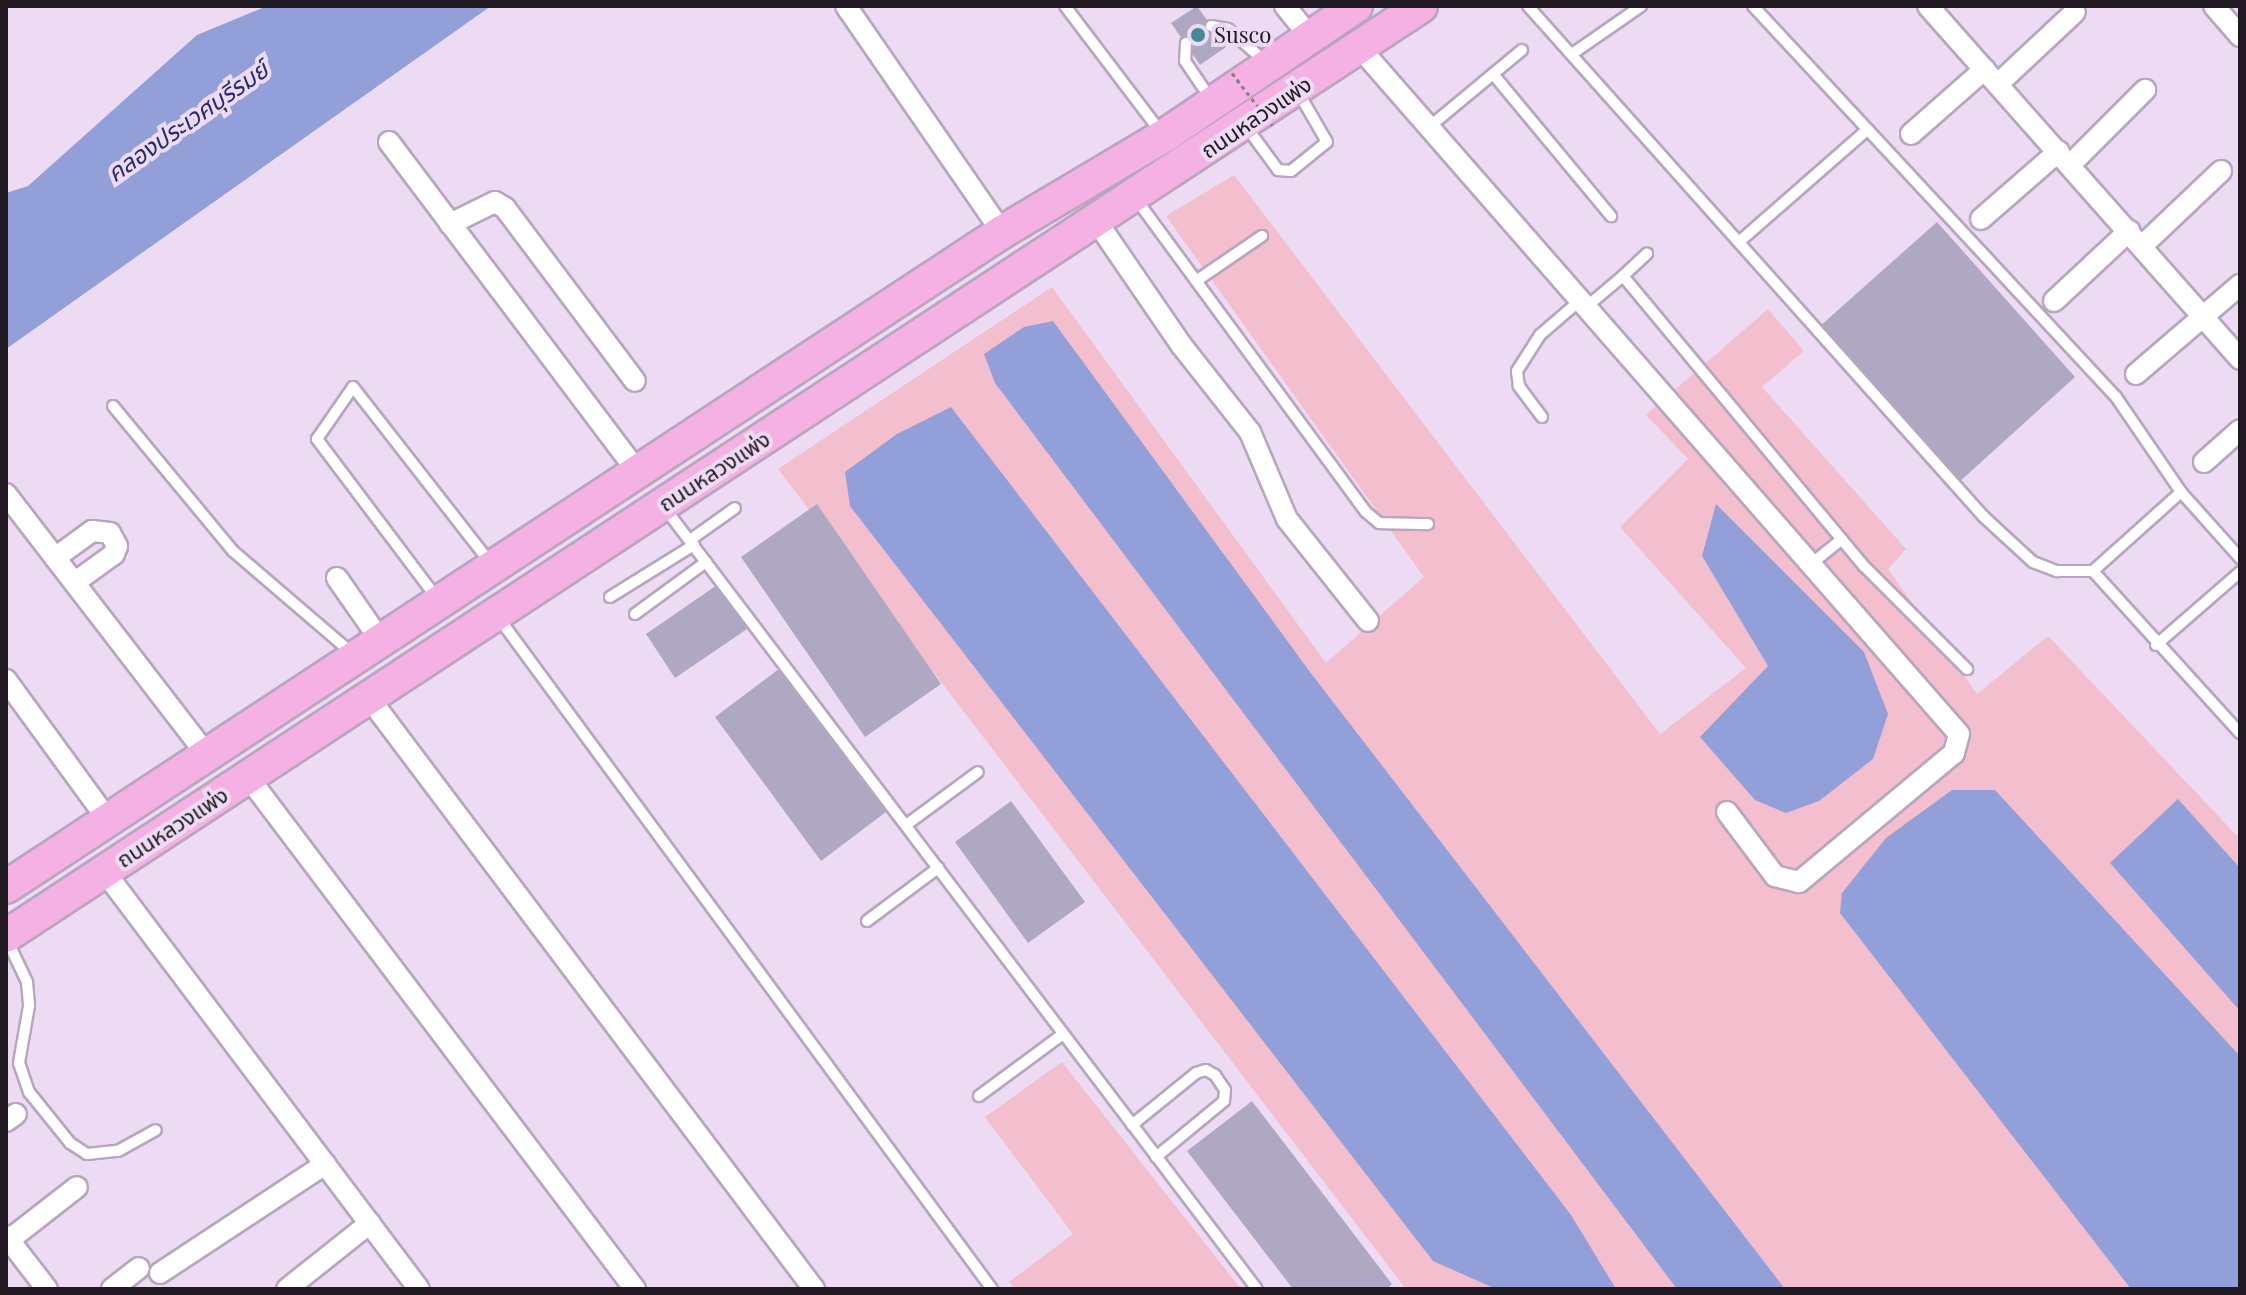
<!DOCTYPE html>
<html>
<head>
<meta charset="utf-8">
<style>
	body { margin:0 }
	#map { position:relative; width:2246px; height:1295px; overflow:hidden; background:#eddbf4; font-family:"Playfair Display","Noto Sans Thai",serif }
	div>[style] { position:absolute }
	[style*='--x'] { left:calc(var(--x)*1px); top:calc(var(--y)*1px); width:calc(var(--w)*1px); rotate:calc(var(--a)*1deg) }
	.green>* { inset:0; background:#f3becd }
	.water>* { inset:0; background:#939fd8 }
	.building>* { inset:0; background:#aea8c3 }
	.roads { filter:drop-shadow(2px 0 #b8a6be) drop-shadow(-2px 0 #b8a6be) drop-shadow(0 2px #b8a6be) drop-shadow(0 -2px #b8a6be) }
	.service>* { height:10px; margin:-5px; padding:0 5px; transform-origin:5px; border-radius:5px; background:#fff }
	.minor>* { height:20px; margin:-10px; padding:0 10px; transform-origin:10px; border-radius:10px; background:#fff }
	.primary>* { height:32px; margin:-16px; padding:0 16px; transform-origin:16px; border-radius:16px; background:#f5b1e3 }
	.path-bridge>* { height:3px; margin-top:-1.5px; transform-origin:0; background:repeating-linear-gradient(90deg,#8a7d8e 0 4px,transparent 0 8px) }
	.dots>* { width:22px; height:22px; translate:-50% -50%; box-sizing:border-box; border:4px solid #eddbf4; border-radius:50% }
	span { translate:-50% -50%; white-space:nowrap; text-align:center; line-height:1.15; -webkit-text-stroke:8px #eddbf4; paint-order:stroke }
	.poi-label { font-size:22px; color:#201922 }
	.left { translate:0 -50%; text-align:left }
	.street-label { font-size:22px; color:#201922 }
	.water-label { font-size:24px; color:#262b6e; font-style:italic }
	.frame { position:absolute; inset:0; border:8px solid #201922; pointer-events:none }
</style>
</head>
<body>
<div id="map">
	<div class="green">
		<div style="clip-path:polygon(1234px 175px,1660px 734px,1746px 668px,1620px 527px,1688px 459px,1646px 415px,1768px 309px,1804px 351px,1762px 387px,1906px 549px,1888px 569px,1977px 694px,2048px 636px,2240px 839px,2240px 1289px,1406px 1289px,778px 469px,1052px 287px,1326px 663px,1424px 577px,1166px 216px)"></div>
		<div style="clip-path:polygon(1062px 1062px,1241px 1289px,1015px 1289px,1009px 1282px,1073px 1234px,985px 1117px)"></div>
	</div>
	<div class="water">
		<div style="clip-path:polygon(267px 6px,491px 6px,6px 349px,6px 193px,28px 186px,197px 35px)"></div>
		<div style="clip-path:polygon(1053px 321px,1310px 672px,1785px 1289px,1677px 1289px,995px 383px,984px 354px,1024px 327px)"></div>
		<div style="clip-path:polygon(951px 407px,1571px 1215px,1616px 1289px,1496px 1289px,1433px 1261px,850px 506px,845px 472px,897px 434px)"></div>
		<div style="clip-path:polygon(1716px 504px,1864px 652px,1888px 714px,1873px 759px,1819px 801px,1786px 813px,1755px 800px,1700px 737px,1768px 666px,1702px 556px)"></div>
		<div style="clip-path:polygon(1952px 790px,1995px 790px,2240px 1056px,2240px 1289px,2131px 1289px,1840px 913px,1842px 893px,1886px 838px)"></div>
		<div style="clip-path:polygon(2178px 799px,2240px 868px,2240px 1011px,2110px 863px)"></div>
	</div>
	<div class="building">
		<div style="clip-path:polygon(1197px 6px,1226px 47px,1200px 65px,1171px 23px)"></div>
		<div style="clip-path:polygon(1937px 222px,2075px 377px,1958px 483px,1819px 327px)"></div>
		<div style="clip-path:polygon(817px 504px,941px 684px,865px 737px,741px 557px)"></div>
		<div style="clip-path:polygon(717px 585px,747px 629px,675px 678px,646px 634px)"></div>
		<div style="clip-path:polygon(779px 669px,886px 812px,821px 861px,715px 717px)"></div>
		<div style="clip-path:polygon(1011px 801px,1085px 902px,1028px 943px,955px 842px)"></div>
		<div style="clip-path:polygon(1252px 1101px,1392px 1284px,1387px 1289px,1293px 1289px,1187px 1151px)"></div>
	</div>
	<div class="roads">
		<div class="service">
			<div style="--x:1065;--y:6;--w:157;--a:52.8"></div>
			<div style="--x:1528;--y:6;--w:685;--a:48.26"></div>
			<div style="--x:1984;--y:517;--w:67;--a:42.6"></div>
			<div style="--x:2033;--y:562;--w:26;--a:21"></div>
			<div style="--x:2057;--y:571;--w:36;--a:0"></div>
			<div style="--x:2093;--y:571;--w:219;--a:47.8"></div>
			<div style="--x:1753;--y:6;--w:534;--a:47.13"></div>
			<div style="--x:2116;--y:397;--w:115;--a:55.6"></div>
			<div style="--x:2181;--y:492;--w:89;--a:48.2"></div>
			<div style="--x:1211;--y:26;--w:17;--a:10"></div>
			<div style="--x:1228;--y:29;--w:52;--a:41.1"></div>
			<div style="--x:1186;--y:43;--w:18;--a:93"></div>
			<div style="--x:1185;--y:61;--w:45;--a:56"></div>
			<div style="--x:1572;--y:54;--w:84;--a:-34.8"></div>
			<div style="--x:1493;--y:74;--w:185;--a:50.3"></div>
			<div style="--x:1245;--y:125;--w:56;--a:53.7"></div>
			<div style="--x:1278;--y:170;--w:13;--a:4"></div>
			<div style="--x:1291;--y:171;--w:46;--a:-38.9"></div>
			<div style="--x:1327;--y:142;--w:58;--a:-120.1"></div>
			<div style="--x:1428;--y:128;--w:122;--a:-39.7"></div>
			<div style="--x:1136;--y:199;--w:388;--a:53.7"></div>
			<div style="--x:1366;--y:512;--w:17;--a:40"></div>
			<div style="--x:1379;--y:523;--w:49;--a:1.2"></div>
			<div style="--x:1739;--y:242;--w:171;--a:-41.2"></div>
			<div style="--x:1623;--y:276;--w:33;--a:-43"></div>
			<div style="--x:1196;--y:281;--w:80;--a:-34.3"></div>
			<div style="--x:1585;--y:308;--w:50;--a:-40.1"></div>
			<div style="--x:1623;--y:276;--w:377;--a:50.3"></div>
			<div style="--x:1864;--y:566;--w:146;--a:45"></div>
			<div style="--x:113;--y:406;--w:188;--a:50.4"></div>
			<div style="--x:233;--y:551;--w:157;--a:40.6"></div>
			<div style="--x:1542;--y:417;--w:39;--a:-127"></div>
			<div style="--x:1519;--y:386;--w:15;--a:-98"></div>
			<div style="--x:1517;--y:371;--w:43;--a:-57.4"></div>
			<div style="--x:1540;--y:335;--w:49;--a:-40.9"></div>
			<div style="--x:664;--y:507;--w:981;--a:52.83"></div>
			<div style="--x:690;--y:540;--w:55;--a:-35.4"></div>
			<div style="--x:1810;--y:565;--w:41;--a:-39.1"></div>
			<div style="--x:2093;--y:571;--w:118;--a:-41.9"></div>
			<div style="--x:436;--y:597;--w:198;--a:-127"></div>
			<div style="--x:317;--y:439;--w:63;--a:-55.3"></div>
			<div style="--x:353;--y:387;--w:226;--a:52"></div>
			<div style="--x:610;--y:597;--w:99;--a:-31.8"></div>
			<div style="--x:635;--y:614;--w:88;--a:-36.2"></div>
			<div style="--x:498;--y:617;--w:834;--a:53.68"></div>
			<div style="--x:2156;--y:645;--w:111;--a:-41"></div>
			<div style="--x:906;--y:825;--w:89;--a:-36.4"></div>
			<div style="--x:867;--y:921;--w:89;--a:-36.7"></div>
			<div style="--x:7;--y:940;--w:47;--a:64.5"></div>
			<div style="--x:27;--y:982;--w:24;--a:85"></div>
			<div style="--x:29;--y:1006;--w:58;--a:100"></div>
			<div style="--x:19;--y:1063;--w:31;--a:71"></div>
			<div style="--x:29;--y:1092;--w:65;--a:51.2"></div>
			<div style="--x:70;--y:1143;--w:20;--a:33"></div>
			<div style="--x:87;--y:1154;--w:31;--a:-6"></div>
			<div style="--x:118;--y:1151;--w:43;--a:-28.9"></div>
			<div style="--x:979;--y:1096;--w:104;--a:-36.4"></div>
			<div style="--x:1132;--y:1125;--w:82;--a:-39.1"></div>
			<div style="--x:1196;--y:1073;--w:10;--a:-17"></div>
			<div style="--x:1206;--y:1070;--w:10;--a:29"></div>
			<div style="--x:1215;--y:1075;--w:18;--a:56"></div>
			<div style="--x:1225;--y:1090;--w:11;--a:95"></div>
			<div style="--x:1224;--y:1101;--w:88;--a:140.5"></div>
		</div>
		<div class="minor">
			<div style="--x:846;--y:6;--w:275;--a:55.4"></div>
			<div style="--x:1285;--y:6;--w:40;--a:51"></div>
			<div style="--x:1928;--y:6;--w:471;--a:48.5"></div>
			<div style="--x:2214;--y:6;--w:40;--a:49"></div>
			<div style="--x:1359;--y:47;--w:912;--a:48.87"></div>
			<div style="--x:1959;--y:734;--w:20;--a:105"></div>
			<div style="--x:1954;--y:753;--w:202;--a:140.2"></div>
			<div style="--x:1799;--y:882;--w:25;--a:-166"></div>
			<div style="--x:1775;--y:876;--w:80;--a:-126.9"></div>
			<div style="--x:1998;--y:84;--w:105;--a:-43.1"></div>
			<div style="--x:1911;--y:134;--w:98;--a:-41.3"></div>
			<div style="--x:389;--y:142;--w:413;--a:53"></div>
			<div style="--x:2071;--y:164;--w:105;--a:-45"></div>
			<div style="--x:1981;--y:219;--w:103;--a:-41.1"></div>
			<div style="--x:1097;--y:222;--w:150;--a:55.6"></div>
			<div style="--x:1182;--y:346;--w:110;--a:51.7"></div>
			<div style="--x:1250;--y:432;--w:95;--a:67"></div>
			<div style="--x:1287;--y:519;--w:130;--a:51.5"></div>
			<div style="--x:450;--y:224;--w:50;--a:-26.1"></div>
			<div style="--x:495;--y:202;--w:12;--a:31"></div>
			<div style="--x:505;--y:208;--w:216;--a:53.1"></div>
			<div style="--x:2142;--y:246;--w:109;--a:-43.5"></div>
			<div style="--x:2054;--y:301;--w:103;--a:-43"></div>
			<div style="--x:2136;--y:374;--w:137;--a:-40.6"></div>
			<div style="--x:2204;--y:462;--w:48;--a:-41.6"></div>
			<div style="--x:6;--y:494;--w:329;--a:52.4"></div>
			<div style="--x:55;--y:558;--w:46;--a:-36.1"></div>
			<div style="--x:92;--y:531;--w:18;--a:6"></div>
			<div style="--x:110;--y:533;--w:15;--a:62"></div>
			<div style="--x:117;--y:546;--w:9;--a:111"></div>
			<div style="--x:114;--y:554;--w:49;--a:144.1"></div>
			<div style="--x:337;--y:578;--w:77;--a:55.1"></div>
			<div style="--x:6;--y:680;--w:173;--a:53.9"></div>
			<div style="--x:369;--y:698;--w:740;--a:53.02"></div>
			<div style="--x:248;--y:777;--w:642;--a:52.92"></div>
			<div style="--x:104;--y:871;--w:523;--a:53"></div>
			<div style="--x:6;--y:1121;--w:12;--a:-35"></div>
			<div style="--x:6;--y:1236;--w:67;--a:52.3"></div>
			<div style="--x:9;--y:1240;--w:86;--a:-37.9"></div>
			<div style="--x:160;--y:1273;--w:198;--a:-33.4"></div>
			<div style="--x:112;--y:1289;--w:34;--a:-38"></div>
			<div style="--x:287;--y:1289;--w:106;--a:-38.5"></div>
		</div>
		<div class="primary">
			<div style="--x:6;--y:887;--w:1192;--a:-33.33"></div>
			<div style="--x:1002;--y:232;--w:188;--a:-30.7"></div>
			<div style="--x:1164;--y:136;--w:232;--a:-34.1"></div>
			<div style="--x:6;--y:936;--w:1693;--a:-33.31"></div>
		</div>
	</div>
	<div class="path-bridge">
		<div style="--x:1232;--y:73;--w:66;--a:52.4"></div>
	</div>
	<div class="dots">
		<div style="left:1198px;top:35px;background:#448996"></div>
	</div>
	<div class="poi-label">
		<span class="left" style="left:1214px;top:35px">Susco</span>
	</div>
	<div class="street-label">
		<span style="left:1256px;top:117px;rotate:-34deg">ถนนหลวงแพ่ง</span>
		<span style="left:714px;top:471px;rotate:-33deg">ถนนหลวงแพ่ง</span>
		<span style="left:172px;top:827px;rotate:-33deg">ถนนหลวงแพ่ง</span>
	</div>
	<div class="water-label">
		<span style="left:187px;top:121px;rotate:-35deg">คลองประเวศบุรีรมย์</span>
	</div>
	<div class="frame"></div>
</div>
</body>
</html>
